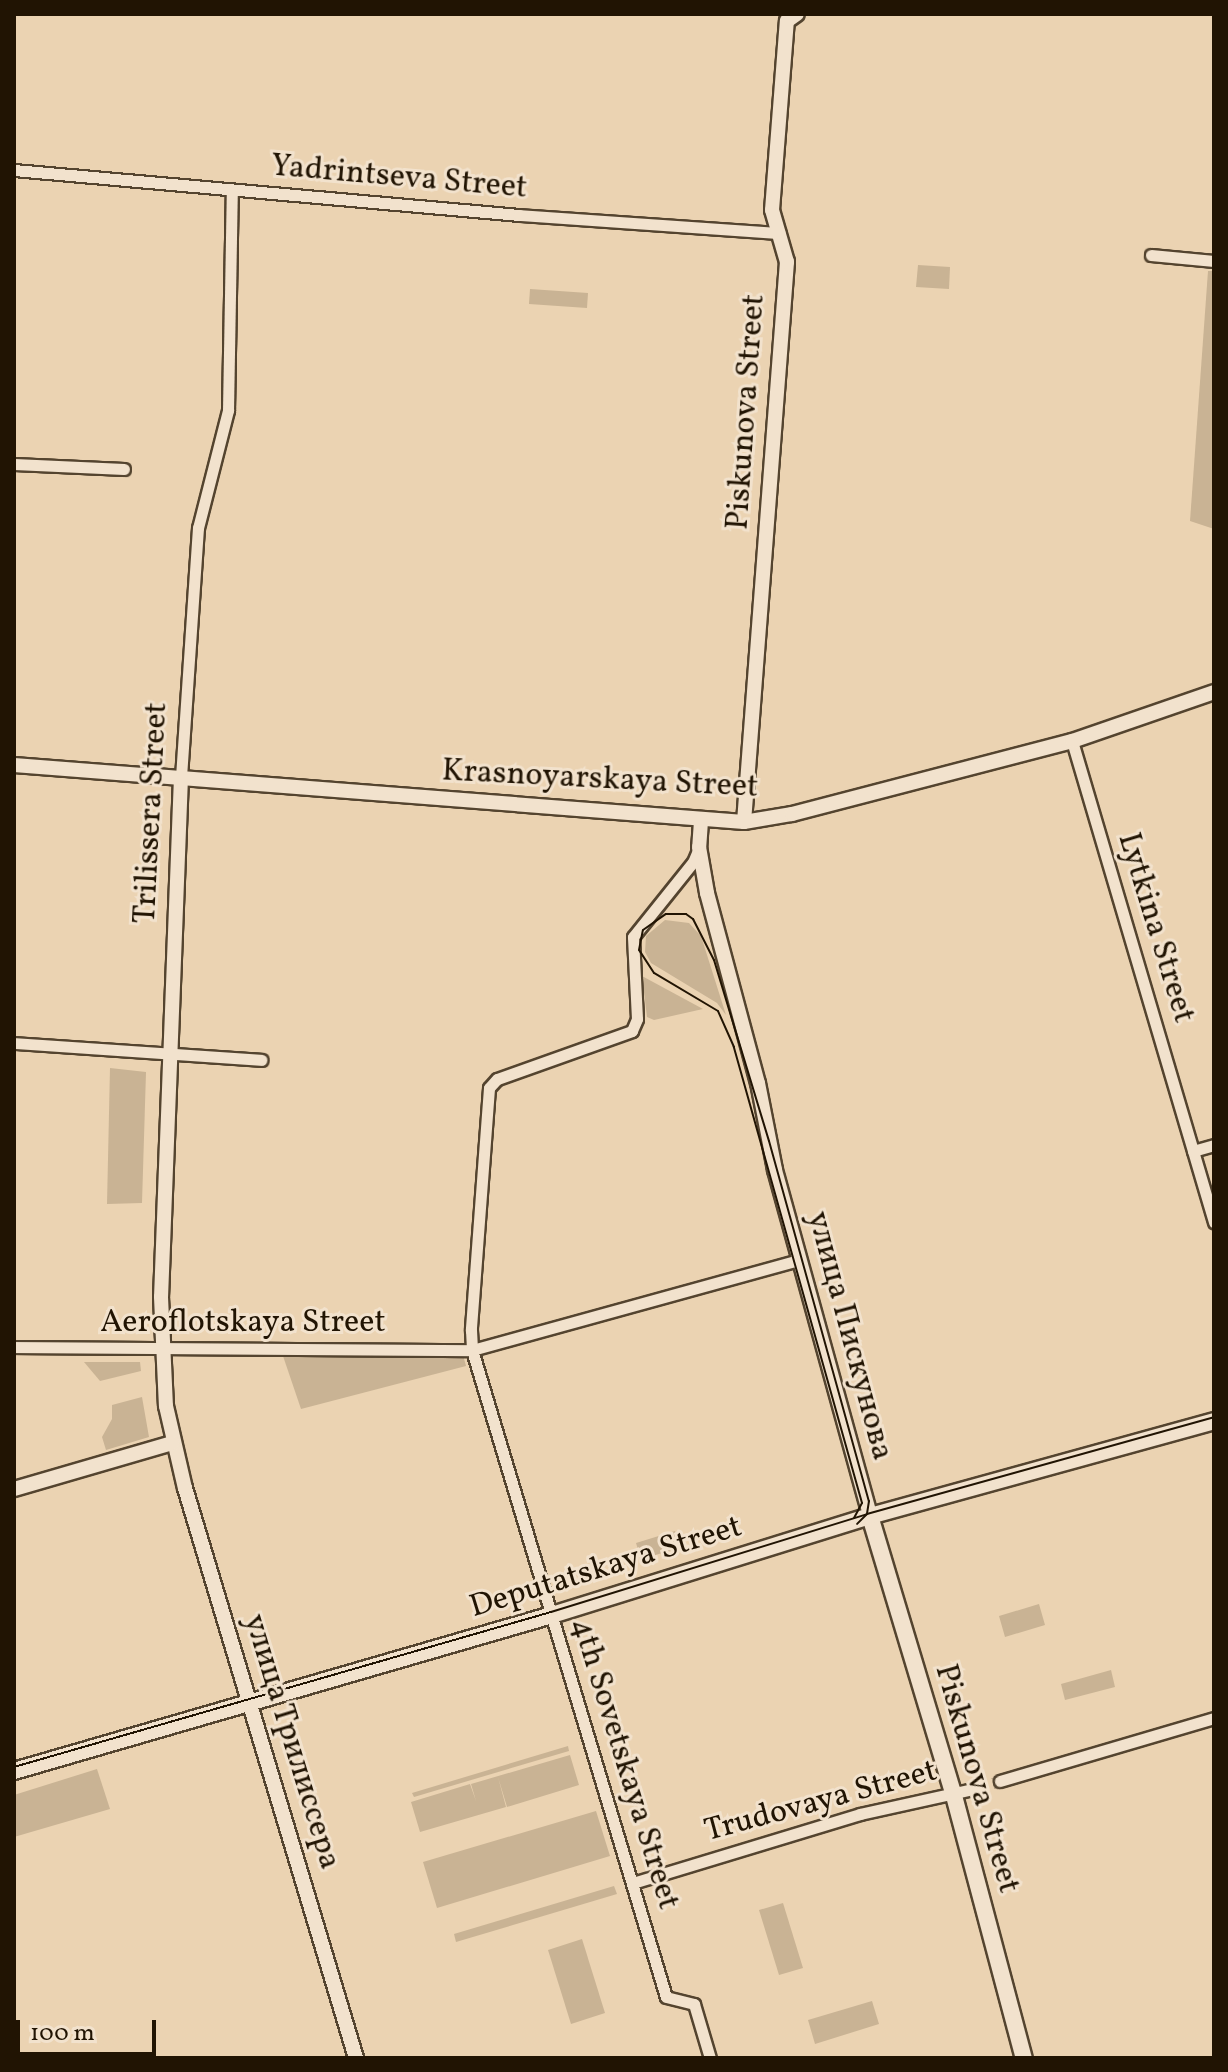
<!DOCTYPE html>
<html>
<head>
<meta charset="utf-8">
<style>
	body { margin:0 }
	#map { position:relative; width:1228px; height:2072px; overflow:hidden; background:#ebd3b2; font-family:Vollkorn,serif }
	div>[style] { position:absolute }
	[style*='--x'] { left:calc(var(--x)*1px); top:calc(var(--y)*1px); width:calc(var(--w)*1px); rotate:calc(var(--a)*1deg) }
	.green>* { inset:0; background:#c9b394 }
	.minor-tunnel>* { height:11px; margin-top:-5.5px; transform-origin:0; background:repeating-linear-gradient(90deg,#c3ad8f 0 11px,transparent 0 16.5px) }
	.roads { filter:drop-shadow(2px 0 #54442f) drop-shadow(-2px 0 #54442f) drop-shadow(0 2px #54442f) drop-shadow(0 -2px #54442f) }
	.minor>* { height:11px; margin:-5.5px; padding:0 5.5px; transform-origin:5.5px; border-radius:5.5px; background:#f2e2cd }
	.tertiary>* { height:14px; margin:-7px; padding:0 7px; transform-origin:7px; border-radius:7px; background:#f2e2cd }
	.secondary>* { height:16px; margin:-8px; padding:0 8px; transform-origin:8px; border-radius:8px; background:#f2e2cd }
	.tram>* { height:2px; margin:-1px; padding:0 1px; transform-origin:1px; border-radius:1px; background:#211403 }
	span { translate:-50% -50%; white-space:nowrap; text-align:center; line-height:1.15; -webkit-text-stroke:6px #f2e2cd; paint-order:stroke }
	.street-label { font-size:32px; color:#211403 }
	.frame { position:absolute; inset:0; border:16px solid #211403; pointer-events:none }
	.scale { position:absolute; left:16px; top:2020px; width:140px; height:36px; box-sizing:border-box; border:4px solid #211403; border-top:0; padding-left:10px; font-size:24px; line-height:28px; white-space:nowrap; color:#211403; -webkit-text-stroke:6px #f2e2cd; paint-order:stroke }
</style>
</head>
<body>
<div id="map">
	<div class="green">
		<div style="clip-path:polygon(918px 265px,950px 267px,949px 289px,916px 287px)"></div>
		<div style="clip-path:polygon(1208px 271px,1214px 271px,1214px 529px,1190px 521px)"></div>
		<div style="clip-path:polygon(530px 289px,588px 293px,587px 308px,529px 304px)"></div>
		<div style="clip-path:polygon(665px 920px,689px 923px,701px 936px,726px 1015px,717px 1003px,651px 963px,645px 952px,646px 936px)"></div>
		<div style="clip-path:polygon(642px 976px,703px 1009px,654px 1020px,647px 1017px)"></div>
		<div style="clip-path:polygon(110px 1068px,146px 1072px,142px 1203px,107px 1204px)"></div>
		<div style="clip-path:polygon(463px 1355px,466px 1366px,301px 1409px,283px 1356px)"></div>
		<div style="clip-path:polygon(84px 1362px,140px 1362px,141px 1371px,100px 1381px)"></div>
		<div style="clip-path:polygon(142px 1397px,149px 1437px,106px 1450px,102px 1437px,112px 1419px,112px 1405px)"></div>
		<div style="clip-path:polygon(675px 1531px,680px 1548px,641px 1559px,636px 1543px)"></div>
		<div style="clip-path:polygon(1039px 1604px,1045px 1625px,1005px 1637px,999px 1616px)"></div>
		<div style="clip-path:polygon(1111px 1670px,1115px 1687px,1065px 1700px,1061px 1684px)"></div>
		<div style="clip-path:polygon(568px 1746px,569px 1751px,414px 1797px,412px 1793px)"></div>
		<div style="clip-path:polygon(570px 1755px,579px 1785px,507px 1807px,498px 1777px,506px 1807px,420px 1832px,411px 1802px,470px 1784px,476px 1801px,471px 1784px)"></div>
		<div style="clip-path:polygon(97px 1769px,110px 1809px,14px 1837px,14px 1795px)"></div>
		<div style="clip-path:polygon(596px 1811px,610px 1856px,437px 1908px,423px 1862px)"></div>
		<div style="clip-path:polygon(614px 1886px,617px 1894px,456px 1942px,454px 1934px)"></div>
		<div style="clip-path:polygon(783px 1903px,803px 1968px,779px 1975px,759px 1910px)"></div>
		<div style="clip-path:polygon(582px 1939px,605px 2013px,571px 2024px,548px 1950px)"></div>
		<div style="clip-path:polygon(872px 2001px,879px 2024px,815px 2044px,808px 2020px)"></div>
	</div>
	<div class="minor-tunnel">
		<div style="--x:977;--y:1788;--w:24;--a:-17"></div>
	</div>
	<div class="roads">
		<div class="minor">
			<div style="--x:14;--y:170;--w:507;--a:5.09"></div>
			<div style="--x:519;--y:215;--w:261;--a:4"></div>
			<div style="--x:1151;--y:255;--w:63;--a:5.4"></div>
			<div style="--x:14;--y:464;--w:110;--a:2.6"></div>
			<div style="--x:1072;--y:741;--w:502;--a:73.55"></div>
			<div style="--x:181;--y:777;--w:250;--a:-86.1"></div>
			<div style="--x:198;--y:528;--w:122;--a:-75.7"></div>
			<div style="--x:228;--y:410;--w:220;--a:-89"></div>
			<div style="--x:699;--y:848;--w:15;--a:113"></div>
			<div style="--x:693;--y:862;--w:96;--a:128.7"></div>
			<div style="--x:633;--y:937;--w:82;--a:87.2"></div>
			<div style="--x:637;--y:1019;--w:13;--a:113"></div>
			<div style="--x:632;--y:1031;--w:143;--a:160.4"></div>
			<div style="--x:497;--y:1079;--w:12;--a:132"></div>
			<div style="--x:489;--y:1088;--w:243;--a:94.3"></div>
			<div style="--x:471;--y:1330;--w:20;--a:87"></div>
			<div style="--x:472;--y:1350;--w:675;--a:73.31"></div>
			<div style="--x:666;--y:1997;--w:29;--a:14"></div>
			<div style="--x:694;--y:2004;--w:56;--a:73.5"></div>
			<div style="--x:14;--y:1043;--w:248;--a:3.9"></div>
			<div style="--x:1193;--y:1151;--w:22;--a:-16"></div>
			<div style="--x:14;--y:1347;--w:458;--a:0.4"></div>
			<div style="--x:472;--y:1350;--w:339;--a:-15.4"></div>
			<div style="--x:1000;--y:1781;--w:223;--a:-16.4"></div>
			<div style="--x:633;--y:1883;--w:237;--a:-16.9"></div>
			<div style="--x:860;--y:1814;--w:120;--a:-12.5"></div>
		</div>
		<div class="tertiary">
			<div style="--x:14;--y:765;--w:732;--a:4.46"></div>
			<div style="--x:744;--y:822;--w:49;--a:-9.5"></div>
			<div style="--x:792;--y:814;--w:289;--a:-14.6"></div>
			<div style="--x:1072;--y:741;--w:150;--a:-19"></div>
			<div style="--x:181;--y:777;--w:520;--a:92.2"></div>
			<div style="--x:161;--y:1297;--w:109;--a:87.4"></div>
			<div style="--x:166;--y:1406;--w:84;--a:77"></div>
			<div style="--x:185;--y:1488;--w:595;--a:73.3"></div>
			<div style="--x:701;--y:821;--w:26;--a:94"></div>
			<div style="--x:699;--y:847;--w:47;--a:80.1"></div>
			<div style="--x:707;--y:893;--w:197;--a:75"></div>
			<div style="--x:758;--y:1083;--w:89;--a:78.9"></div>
			<div style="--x:775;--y:1170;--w:359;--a:74.6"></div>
			<div style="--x:744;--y:822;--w:562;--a:-85.61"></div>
			<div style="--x:787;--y:262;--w:54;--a:-106.1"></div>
			<div style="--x:772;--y:210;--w:190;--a:-85.5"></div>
			<div style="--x:787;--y:21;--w:12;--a:-35"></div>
			<div style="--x:14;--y:1489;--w:165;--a:-16.2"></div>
		</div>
		<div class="secondary">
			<div style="--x:870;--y:1516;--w:288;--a:73.3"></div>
			<div style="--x:953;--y:1792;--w:275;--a:75.1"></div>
			<div style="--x:14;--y:1771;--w:560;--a:-16.17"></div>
			<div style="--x:552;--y:1615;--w:333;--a:-17.3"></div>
			<div style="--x:870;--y:1516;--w:357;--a:-15.4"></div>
		</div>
	</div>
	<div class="tram">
		<div style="--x:854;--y:1518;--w:17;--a:-62"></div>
		<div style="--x:862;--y:1503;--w:474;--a:-105.7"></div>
		<div style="--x:734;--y:1047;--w:39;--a:-114"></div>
		<div style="--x:718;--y:1011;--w:74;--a:-149.3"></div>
		<div style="--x:654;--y:973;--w:27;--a:-123"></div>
		<div style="--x:639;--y:950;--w:20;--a:-79"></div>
		<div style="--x:643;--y:930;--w:28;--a:-35"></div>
		<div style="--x:666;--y:914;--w:20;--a:0"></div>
		<div style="--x:686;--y:914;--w:9;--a:36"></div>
		<div style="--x:693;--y:919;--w:46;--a:62.9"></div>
		<div style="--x:714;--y:960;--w:189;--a:73.1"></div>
		<div style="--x:769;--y:1141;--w:374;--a:74.5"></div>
		<div style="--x:869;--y:1501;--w:13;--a:99"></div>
		<div style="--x:867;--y:1514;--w:14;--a:135"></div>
		<div style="--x:14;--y:1767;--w:559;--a:-16.1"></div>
		<div style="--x:551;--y:1612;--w:331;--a:-17.2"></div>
		<div style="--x:867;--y:1514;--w:360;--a:-15.6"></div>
	</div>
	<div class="street-label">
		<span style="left:399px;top:178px;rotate:5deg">Yadrintseva Street</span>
		<span style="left:747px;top:412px;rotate:-86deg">Piskunova Street</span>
		<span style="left:600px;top:780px;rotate:3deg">Krasnoyarskaya Street</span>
		<span style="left:152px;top:813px;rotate:-87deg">Trilissera Street</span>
		<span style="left:1155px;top:928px;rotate:73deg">Lytkina Street</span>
		<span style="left:243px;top:1323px">Aeroflotskaya Street</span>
		<span style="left:849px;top:1336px;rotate:75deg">улица Пискунова</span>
		<span style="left:606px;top:1568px;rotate:-17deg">Deputatskaya Street</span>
		<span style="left:291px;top:1742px;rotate:73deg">улица Трилиссера</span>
		<span style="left:624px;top:1764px;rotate:73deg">4th Sovetskaya Street</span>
		<span style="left:976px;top:1779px;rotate:74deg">Piskunova Street</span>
		<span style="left:821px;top:1802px;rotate:-15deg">Trudovaya Street</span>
	</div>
	<div class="frame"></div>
	<div class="scale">100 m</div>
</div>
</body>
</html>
